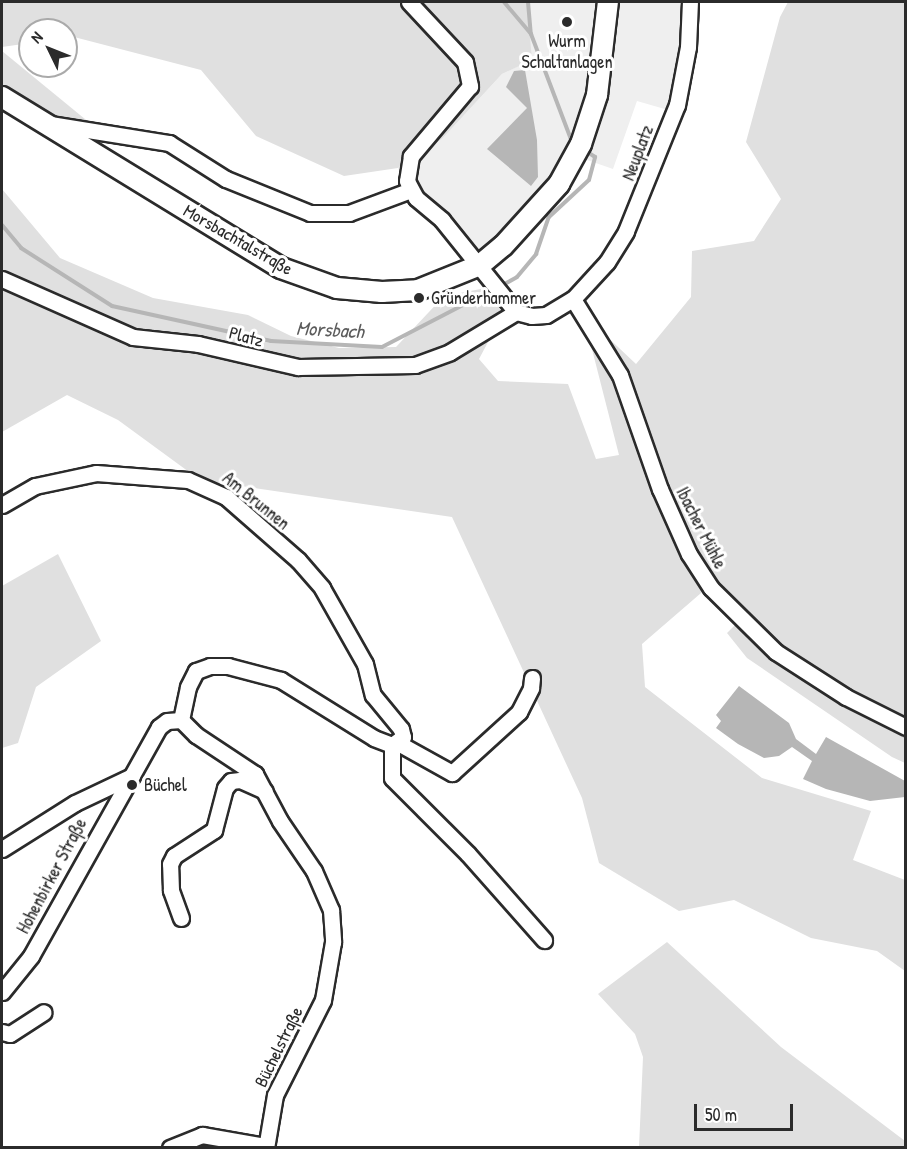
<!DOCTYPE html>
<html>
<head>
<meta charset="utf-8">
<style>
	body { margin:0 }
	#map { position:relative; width:907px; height:1149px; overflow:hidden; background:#fff; font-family:"Patrick Hand",sans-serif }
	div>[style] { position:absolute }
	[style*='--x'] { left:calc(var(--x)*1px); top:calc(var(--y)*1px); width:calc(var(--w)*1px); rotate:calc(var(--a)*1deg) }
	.built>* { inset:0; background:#efefef }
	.green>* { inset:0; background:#e0e0e0 }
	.water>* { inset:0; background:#b6b6b6 }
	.stream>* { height:4px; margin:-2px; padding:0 2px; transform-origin:2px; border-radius:2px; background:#b6b6b6 }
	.roads { filter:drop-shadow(2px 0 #2b2b2b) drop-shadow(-2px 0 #2b2b2b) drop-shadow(0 2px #2b2b2b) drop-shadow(0 -2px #2b2b2b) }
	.minor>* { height:15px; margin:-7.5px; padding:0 7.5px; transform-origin:7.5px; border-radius:7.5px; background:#fff }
	.major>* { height:20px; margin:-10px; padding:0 10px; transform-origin:10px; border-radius:10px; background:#fff }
	.dots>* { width:16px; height:16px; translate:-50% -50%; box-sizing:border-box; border:3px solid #fff; border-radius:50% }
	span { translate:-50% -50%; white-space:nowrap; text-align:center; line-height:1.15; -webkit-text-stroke:6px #fff; paint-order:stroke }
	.poi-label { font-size:18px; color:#2b2b2b }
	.left { translate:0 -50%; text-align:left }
	.street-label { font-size:18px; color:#2b2b2b }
	.water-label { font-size:20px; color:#5c5c5c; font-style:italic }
	.frame { position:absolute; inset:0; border:3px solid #2b2b2b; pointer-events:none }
	.north { position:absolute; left:18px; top:18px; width:60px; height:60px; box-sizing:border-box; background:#fff; border:2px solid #aaa; border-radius:50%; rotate:313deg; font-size:16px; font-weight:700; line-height:24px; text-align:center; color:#2b2b2b }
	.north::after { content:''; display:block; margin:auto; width:21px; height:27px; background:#2b2b2b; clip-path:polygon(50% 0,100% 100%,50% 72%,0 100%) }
	.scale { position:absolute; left:694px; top:1104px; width:99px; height:27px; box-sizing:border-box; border:3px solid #2b2b2b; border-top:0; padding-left:8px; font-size:18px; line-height:21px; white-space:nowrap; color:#2b2b2b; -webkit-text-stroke:4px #fff; paint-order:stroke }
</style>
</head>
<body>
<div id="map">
	<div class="built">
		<div style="clip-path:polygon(527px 2px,699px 2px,699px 28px,682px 114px,637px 101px,613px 169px,567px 153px,494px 248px,468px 262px,439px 220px,411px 199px,398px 168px,442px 139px,502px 74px,531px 60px)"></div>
	</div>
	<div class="green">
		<div style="clip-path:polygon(2px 2px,527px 2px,532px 60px,502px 74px,442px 139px,398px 168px,344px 176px,256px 136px,201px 70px,74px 37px,66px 38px,66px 30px,30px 30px,30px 43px,2px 47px)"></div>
		<div style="clip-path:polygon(788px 2px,905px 2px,905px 763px,892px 757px,747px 658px,727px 633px,737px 623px,708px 587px,642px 644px,645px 687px,762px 778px,871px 811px,853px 860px,905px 880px,905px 971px,877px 951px,811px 938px,734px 900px,679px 911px,599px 863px,582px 798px,452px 517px,200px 480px,118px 420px,67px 395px,2px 432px,2px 189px,60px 258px,153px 298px,248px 315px,291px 336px,339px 348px,396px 347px,444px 296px,486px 288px,503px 314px,479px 359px,498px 381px,568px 384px,596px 459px,619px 455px,583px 314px,636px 364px,691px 297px,692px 251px,754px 241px,781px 199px,746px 142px,780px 17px)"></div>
		<div style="clip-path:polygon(2px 51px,102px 133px,66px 129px,2px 89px)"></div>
		<div style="clip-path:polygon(58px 554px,101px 641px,36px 687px,18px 743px,2px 748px,2px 586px)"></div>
		<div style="clip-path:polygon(667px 942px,781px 1047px,905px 1141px,905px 1147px,639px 1147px,643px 1057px,635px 1034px,598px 994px)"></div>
	</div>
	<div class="water">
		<div style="clip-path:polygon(525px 70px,537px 140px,538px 177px,531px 186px,487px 149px,527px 108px,506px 87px,514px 71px)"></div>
		<div style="clip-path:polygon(739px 686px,789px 723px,796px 739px,816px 754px,826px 737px,905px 781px,905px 797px,870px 801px,826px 789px,803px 779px,812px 761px,792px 747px,779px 756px,764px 758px,738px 744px,716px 728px,721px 721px,716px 715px)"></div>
	</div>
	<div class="stream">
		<div style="--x:504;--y:2;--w:42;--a:49.8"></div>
		<div style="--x:528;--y:2;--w:32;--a:85"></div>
		<div style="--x:531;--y:34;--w:116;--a:69.2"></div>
		<div style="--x:2;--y:225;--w:30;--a:50"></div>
		<div style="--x:21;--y:248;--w:108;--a:32.5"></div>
		<div style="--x:112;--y:306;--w:163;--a:12.4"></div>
		<div style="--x:271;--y:341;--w:111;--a:3.1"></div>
		<div style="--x:382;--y:347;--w:126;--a:-27.4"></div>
		<div style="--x:501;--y:286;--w:18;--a:-29"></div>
		<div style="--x:517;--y:277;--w:30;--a:-50"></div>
		<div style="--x:536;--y:254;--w:39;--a:-71"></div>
		<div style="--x:549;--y:217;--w:54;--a:-42.8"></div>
		<div style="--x:589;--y:180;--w:24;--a:-75"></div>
		<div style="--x:595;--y:157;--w:7;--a:-146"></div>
	</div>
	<div class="roads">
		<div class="minor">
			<div style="--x:409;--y:2;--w:82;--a:47"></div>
			<div style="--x:465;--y:62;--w:25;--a:78"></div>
			<div style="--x:470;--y:86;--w:92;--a:130.1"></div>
			<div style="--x:411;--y:156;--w:25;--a:99"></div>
			<div style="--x:407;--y:181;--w:19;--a:62"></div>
			<div style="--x:416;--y:198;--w:34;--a:40"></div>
			<div style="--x:442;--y:220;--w:118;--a:51.2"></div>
			<div style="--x:516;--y:312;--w:16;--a:14"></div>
			<div style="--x:532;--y:316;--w:14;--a:-4"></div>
			<div style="--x:546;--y:315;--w:31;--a:-31"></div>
			<div style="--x:573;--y:299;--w:50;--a:-47.4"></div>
			<div style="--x:607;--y:262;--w:36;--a:-58"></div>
			<div style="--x:626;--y:231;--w:136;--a:-68"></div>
			<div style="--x:677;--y:105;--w:59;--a:-79.3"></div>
			<div style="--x:688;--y:47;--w:45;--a:-87.5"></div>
			<div style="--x:50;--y:124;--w:121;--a:9.1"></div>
			<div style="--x:169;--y:143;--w:67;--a:32.3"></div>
			<div style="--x:226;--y:179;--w:91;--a:22"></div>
			<div style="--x:310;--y:213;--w:39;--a:0"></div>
			<div style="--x:349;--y:213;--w:66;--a:-20.4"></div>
			<div style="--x:2;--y:279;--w:143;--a:23.9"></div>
			<div style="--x:133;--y:337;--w:65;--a:6.1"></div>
			<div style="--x:198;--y:344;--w:103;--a:13"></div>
			<div style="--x:298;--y:367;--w:117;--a:-1"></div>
			<div style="--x:415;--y:365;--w:37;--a:-20"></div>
			<div style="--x:450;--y:352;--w:77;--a:-31.2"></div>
			<div style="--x:573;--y:299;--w:89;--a:58.3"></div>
			<div style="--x:620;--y:375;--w:121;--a:70.7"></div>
			<div style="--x:660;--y:489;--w:71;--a:66"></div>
			<div style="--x:689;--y:554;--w:40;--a:57.1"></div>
			<div style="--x:711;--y:588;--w:91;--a:44.6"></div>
			<div style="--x:776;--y:652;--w:83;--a:32.7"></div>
			<div style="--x:846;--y:697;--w:67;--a:26.6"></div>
			<div style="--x:2;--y:505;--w:38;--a:-30"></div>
			<div style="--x:35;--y:486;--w:62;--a:-12"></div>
			<div style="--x:96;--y:473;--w:92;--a:4.4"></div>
			<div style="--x:188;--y:480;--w:42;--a:24.1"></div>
			<div style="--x:226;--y:497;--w:96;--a:41.2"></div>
			<div style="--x:298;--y:560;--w:37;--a:49"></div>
			<div style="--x:322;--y:588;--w:87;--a:60.5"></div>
			<div style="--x:365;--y:664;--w:32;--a:76"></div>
			<div style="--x:373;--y:695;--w:44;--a:50.5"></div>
			<div style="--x:401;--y:729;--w:8;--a:76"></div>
			<div style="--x:403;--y:737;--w:14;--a:144"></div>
			<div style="--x:392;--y:745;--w:19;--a:-159"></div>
			<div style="--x:374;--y:738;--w:110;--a:-148.1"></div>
			<div style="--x:281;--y:680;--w:55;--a:-165.2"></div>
			<div style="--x:228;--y:666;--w:18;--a:180"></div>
			<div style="--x:210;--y:666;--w:15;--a:160"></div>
			<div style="--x:196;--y:671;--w:18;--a:117"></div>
			<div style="--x:188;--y:687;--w:34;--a:102"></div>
			<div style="--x:398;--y:743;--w:62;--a:29.1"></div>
			<div style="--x:452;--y:773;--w:91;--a:-42.3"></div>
			<div style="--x:519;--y:712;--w:27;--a:-63"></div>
			<div style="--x:531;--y:688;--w:10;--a:-84"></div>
			<div style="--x:392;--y:745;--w:33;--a:90"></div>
			<div style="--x:392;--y:778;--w:107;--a:45"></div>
			<div style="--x:468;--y:854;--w:115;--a:48.5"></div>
			<div style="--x:2;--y:849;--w:86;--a:-32.2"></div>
			<div style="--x:75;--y:803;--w:63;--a:-25.3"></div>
			<div style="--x:181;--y:918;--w:30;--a:-110"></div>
			<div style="--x:171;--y:890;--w:26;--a:-92"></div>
			<div style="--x:170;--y:864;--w:9;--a:-63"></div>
			<div style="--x:174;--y:856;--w:48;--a:-33"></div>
			<div style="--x:214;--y:830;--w:43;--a:-75.3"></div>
			<div style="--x:225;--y:788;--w:9;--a:-49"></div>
			<div style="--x:231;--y:781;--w:9;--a:-6"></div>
			<div style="--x:240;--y:780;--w:27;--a:24"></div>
			<div style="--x:2;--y:992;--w:46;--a:-51.1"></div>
			<div style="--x:31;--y:956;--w:262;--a:-60.8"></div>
			<div style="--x:159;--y:727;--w:10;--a:-37"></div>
			<div style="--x:167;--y:721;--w:14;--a:-4"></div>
			<div style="--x:181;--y:720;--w:21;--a:45"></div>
			<div style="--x:196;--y:735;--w:71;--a:33.5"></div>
			<div style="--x:255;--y:774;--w:53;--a:62"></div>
			<div style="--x:280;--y:821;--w:60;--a:55.8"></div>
			<div style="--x:314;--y:871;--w:43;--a:66.4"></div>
			<div style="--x:331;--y:910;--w:32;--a:86"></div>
			<div style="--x:333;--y:942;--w:59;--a:99.8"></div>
			<div style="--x:323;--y:1000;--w:106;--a:116.8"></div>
			<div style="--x:275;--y:1095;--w:54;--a:99.6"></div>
			<div style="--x:2;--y:1032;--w:8;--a:14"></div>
			<div style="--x:10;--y:1034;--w:40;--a:-32.9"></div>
			<div style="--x:170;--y:1148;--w:35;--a:-22"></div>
			<div style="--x:202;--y:1135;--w:65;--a:9.8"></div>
		</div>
		<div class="major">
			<div style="--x:2;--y:97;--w:327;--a:31.5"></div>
			<div style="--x:281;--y:268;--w:59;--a:19.7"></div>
			<div style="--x:337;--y:288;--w:45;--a:5.1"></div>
			<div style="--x:382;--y:292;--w:36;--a:-3"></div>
			<div style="--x:418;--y:290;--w:67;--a:-22"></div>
			<div style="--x:480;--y:265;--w:30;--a:-40"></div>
			<div style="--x:503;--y:246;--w:84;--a:-47.9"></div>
			<div style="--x:559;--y:184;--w:46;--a:-61.2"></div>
			<div style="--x:581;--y:144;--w:52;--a:-71.9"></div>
			<div style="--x:597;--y:95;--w:94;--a:-83.3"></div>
		</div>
	</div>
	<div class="dots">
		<div style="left:567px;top:22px;background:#2b2b2b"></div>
		<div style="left:419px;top:298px;background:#2b2b2b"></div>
		<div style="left:132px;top:785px;background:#2b2b2b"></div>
	</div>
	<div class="poi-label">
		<span style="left:567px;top:52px">Wurm<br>Schaltanlagen</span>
		<span class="left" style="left:431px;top:298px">Gründerhammer</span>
		<span class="left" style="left:144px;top:785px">Büchel</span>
	</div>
	<div class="street-label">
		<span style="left:638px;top:153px;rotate:-69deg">Neuplatz</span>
		<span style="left:238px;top:240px;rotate:30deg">Morsbachtalstraße</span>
		<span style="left:246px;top:337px;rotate:15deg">Platz</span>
		<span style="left:256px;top:501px;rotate:39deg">Am Brunnen</span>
		<span style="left:701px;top:528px;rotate:63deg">Ibacher Mühle</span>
		<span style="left:52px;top:876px;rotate:-62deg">Hohenbirker Straße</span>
		<span style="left:279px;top:1047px;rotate:-64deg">Büchelstraße</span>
	</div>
	<div class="water-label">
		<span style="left:330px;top:329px;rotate:3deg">Morsbach</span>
	</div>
	<div class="frame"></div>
	<div class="north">N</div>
	<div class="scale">50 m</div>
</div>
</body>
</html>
